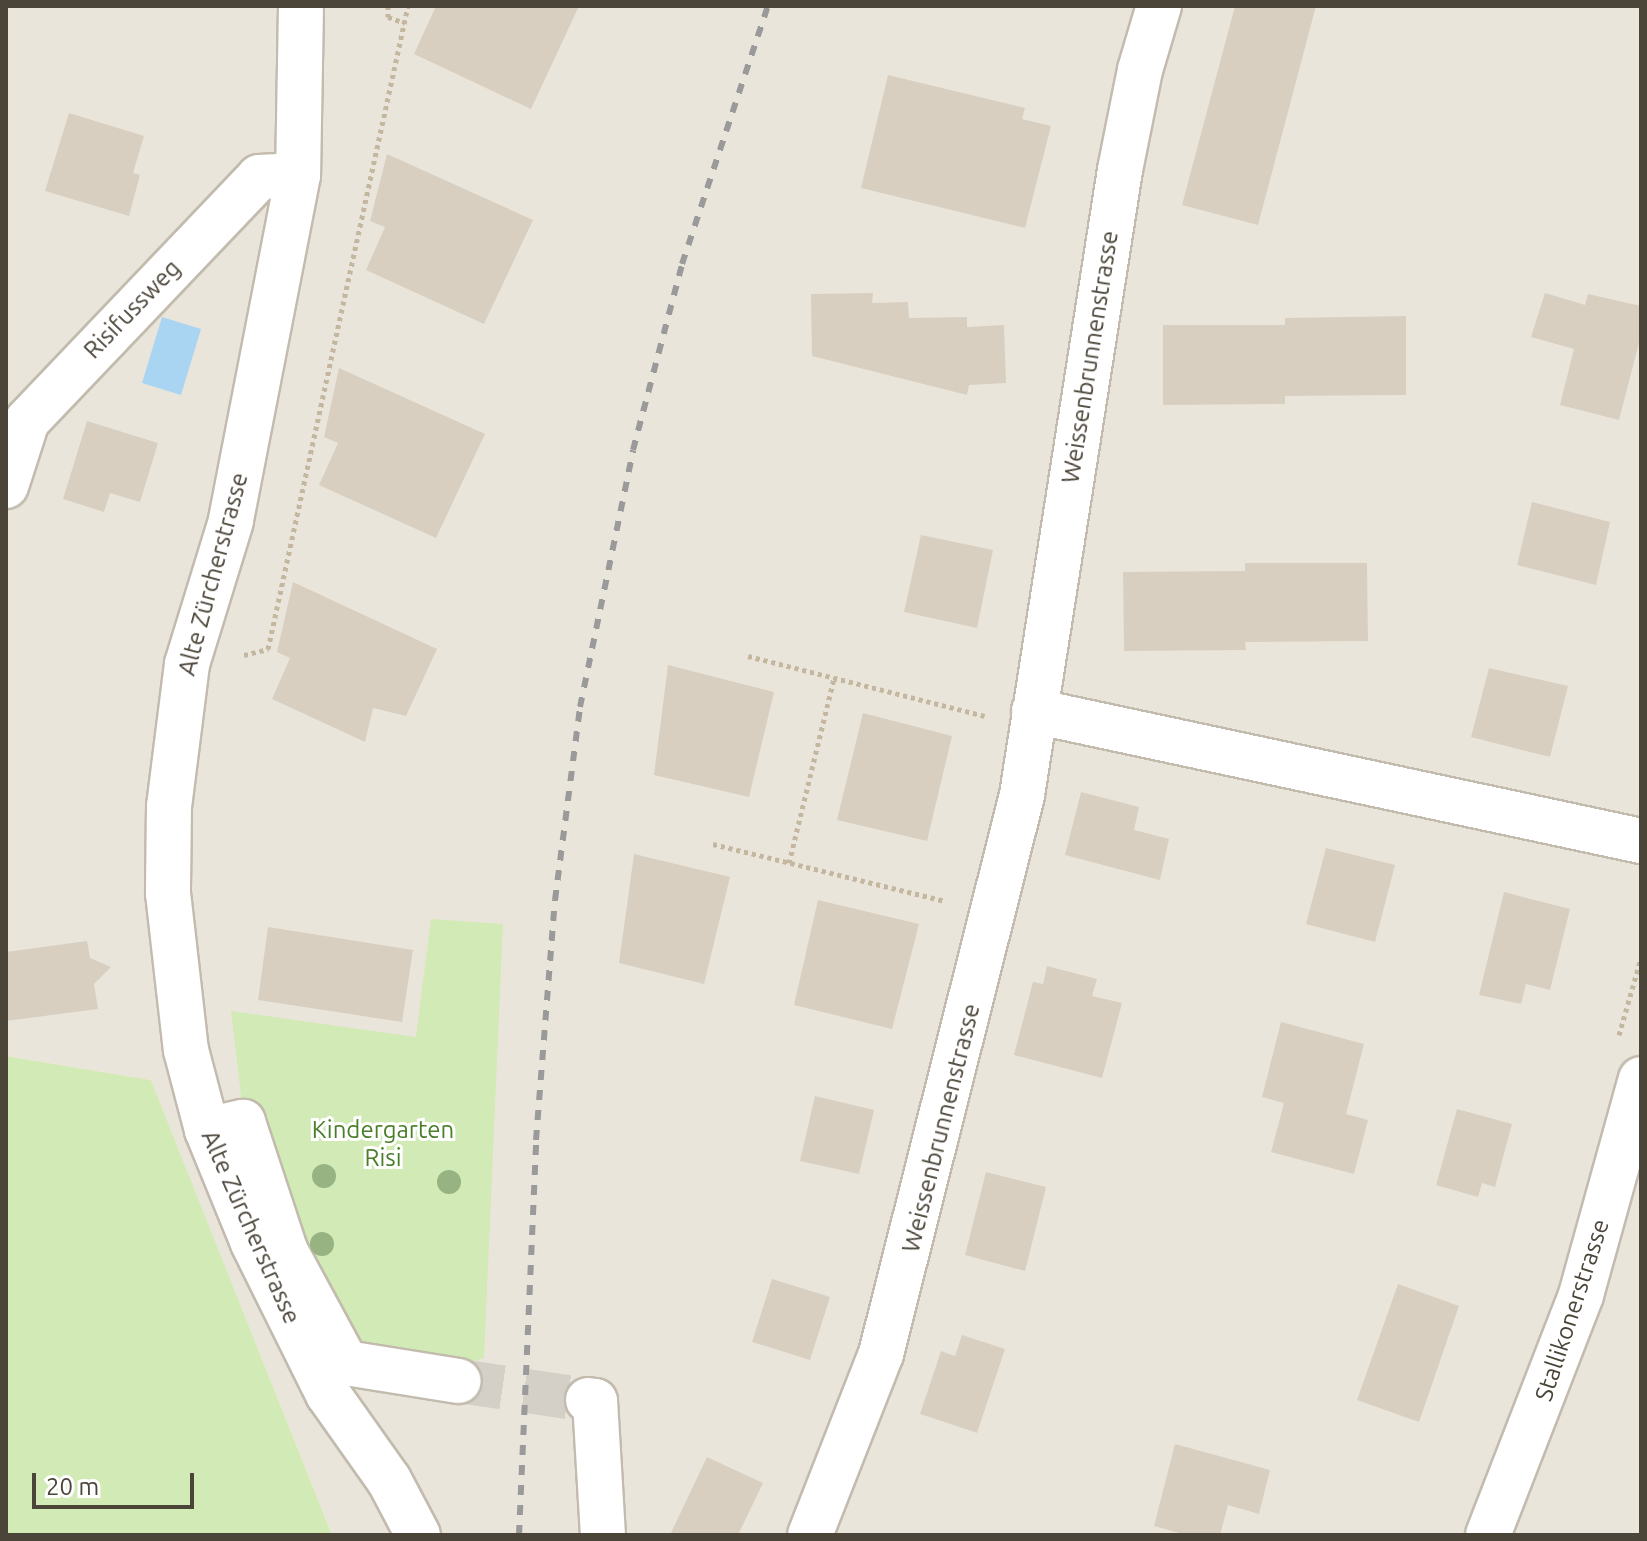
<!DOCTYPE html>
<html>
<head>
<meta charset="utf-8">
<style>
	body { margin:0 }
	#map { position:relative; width:1647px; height:1541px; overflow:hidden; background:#f6f3ec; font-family:Ubuntu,sans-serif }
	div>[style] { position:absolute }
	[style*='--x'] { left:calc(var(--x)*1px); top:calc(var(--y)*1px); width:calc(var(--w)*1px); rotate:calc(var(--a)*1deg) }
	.residential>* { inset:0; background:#eae5da }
	.green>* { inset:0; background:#d2eab5 }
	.water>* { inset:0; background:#a9d4f2 }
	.building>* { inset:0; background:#d8cfc1 }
	.minor-tunnel>* { height:44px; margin-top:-22px; transform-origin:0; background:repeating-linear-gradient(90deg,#d4d0c8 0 44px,transparent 0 66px) }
	.path>* { height:5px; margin-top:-2.5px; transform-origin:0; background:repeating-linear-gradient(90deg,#c4b79f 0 4px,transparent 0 8px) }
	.roads { filter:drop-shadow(2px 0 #c2bbae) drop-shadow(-2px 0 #c2bbae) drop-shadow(0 2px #c2bbae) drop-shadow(0 -2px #c2bbae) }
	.minor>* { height:44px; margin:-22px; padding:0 22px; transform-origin:22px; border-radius:22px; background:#fff }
	.rail>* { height:6px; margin-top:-3px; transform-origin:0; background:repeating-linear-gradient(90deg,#9a9a9a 0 10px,transparent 0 20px) }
	.trees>* { width:24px; height:24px; margin:-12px; border-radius:50%; background:#97b381 }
	span { translate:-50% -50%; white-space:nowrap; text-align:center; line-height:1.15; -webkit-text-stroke:6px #fff; paint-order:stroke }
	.street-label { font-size:24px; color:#4b4439 }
	.park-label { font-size:24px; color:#4a7f2a }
	.frame { position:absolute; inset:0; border:8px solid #4b4439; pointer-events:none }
	.scale { position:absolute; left:32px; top:1473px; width:162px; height:36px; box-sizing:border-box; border:4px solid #4b4439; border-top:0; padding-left:10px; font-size:24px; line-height:28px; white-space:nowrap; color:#4b4439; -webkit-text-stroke:6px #fff; paint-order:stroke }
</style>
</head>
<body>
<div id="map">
	<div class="residential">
		<div style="clip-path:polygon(6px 6px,1641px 6px,1641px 1535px,332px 1535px,151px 1080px,6px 1056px)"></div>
	</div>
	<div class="green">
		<div style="clip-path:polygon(431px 919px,503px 924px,484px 1358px,458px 1367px,359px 1350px,299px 1239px,242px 1104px,231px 1011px,416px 1037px)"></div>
		<div style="clip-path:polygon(6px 1056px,151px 1080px,332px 1535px,6px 1535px)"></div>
	</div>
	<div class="water">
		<div style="clip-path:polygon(162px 317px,201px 329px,181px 395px,142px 383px)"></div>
	</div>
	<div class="building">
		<div style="clip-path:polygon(436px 6px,579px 6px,531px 109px,414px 54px)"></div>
		<div style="clip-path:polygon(1235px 6px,1316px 6px,1258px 225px,1182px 205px)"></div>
		<div style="clip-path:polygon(888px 75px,1025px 108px,1022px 119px,1051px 126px,1025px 228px,861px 188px)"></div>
		<div style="clip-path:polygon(69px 113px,144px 136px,133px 173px,140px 175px,129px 216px,45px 191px)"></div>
		<div style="clip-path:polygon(387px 154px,533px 220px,484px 324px,366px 270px,385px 227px,370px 221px)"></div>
		<div style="clip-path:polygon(873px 293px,872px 303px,908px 302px,909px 318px,967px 317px,967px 327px,1004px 325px,1006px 383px,969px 385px,967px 395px,812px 356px,811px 294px)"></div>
		<div style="clip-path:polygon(1545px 293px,1585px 305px,1588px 294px,1641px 306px,1641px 335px,1619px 420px,1560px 405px,1574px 349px,1531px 337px)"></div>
		<div style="clip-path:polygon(1406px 316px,1406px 395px,1285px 396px,1285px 404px,1163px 405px,1163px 325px,1285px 325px,1285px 318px)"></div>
		<div style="clip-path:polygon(339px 368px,485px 434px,436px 538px,319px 485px,338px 443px,324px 437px)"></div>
		<div style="clip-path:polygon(87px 421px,158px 443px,140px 502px,110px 493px,104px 512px,63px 499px)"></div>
		<div style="clip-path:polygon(1532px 502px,1610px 522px,1596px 585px,1517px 565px)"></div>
		<div style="clip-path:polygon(921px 535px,993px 550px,977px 628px,904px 612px)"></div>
		<div style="clip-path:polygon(1245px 563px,1367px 563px,1368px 641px,1245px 642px,1246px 650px,1124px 651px,1123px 572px,1245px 571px)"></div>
		<div style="clip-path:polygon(293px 582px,437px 649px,406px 716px,373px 708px,365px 742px,272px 699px,290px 658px,277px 652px)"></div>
		<div style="clip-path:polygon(668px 665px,774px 692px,749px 797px,654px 775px)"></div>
		<div style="clip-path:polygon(1489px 668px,1568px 686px,1550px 757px,1471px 737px)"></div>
		<div style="clip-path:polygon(863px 713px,952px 736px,927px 841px,837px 820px)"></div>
		<div style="clip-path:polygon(1081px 792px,1139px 807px,1134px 830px,1169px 839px,1160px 880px,1065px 855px)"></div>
		<div style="clip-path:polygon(1326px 848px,1395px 865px,1375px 942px,1306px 924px)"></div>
		<div style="clip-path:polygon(634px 854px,730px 877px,704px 984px,619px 963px)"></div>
		<div style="clip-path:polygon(1504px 892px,1570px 909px,1550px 990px,1526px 984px,1521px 1004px,1479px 995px)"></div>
		<div style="clip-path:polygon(818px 900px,919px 924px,892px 1029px,794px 1005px)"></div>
		<div style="clip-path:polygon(268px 927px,413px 950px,402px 1022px,258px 1000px)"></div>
		<div style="clip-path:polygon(87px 941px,90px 958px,111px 967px,94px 984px,98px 1009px,6px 1021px,6px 952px)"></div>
		<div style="clip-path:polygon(1047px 966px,1097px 979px,1092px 996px,1122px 1003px,1102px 1078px,1014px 1055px,1033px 982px,1043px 984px)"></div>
		<div style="clip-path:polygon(1281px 1022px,1364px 1044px,1346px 1114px,1368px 1120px,1354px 1174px,1271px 1152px,1284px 1103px,1262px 1097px)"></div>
		<div style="clip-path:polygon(815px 1096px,874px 1110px,859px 1174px,800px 1161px)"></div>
		<div style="clip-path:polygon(1457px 1109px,1512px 1124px,1495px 1187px,1482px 1183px,1478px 1197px,1436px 1185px)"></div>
		<div style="clip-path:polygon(986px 1172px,1046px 1187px,1025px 1271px,965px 1255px)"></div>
		<div style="clip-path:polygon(772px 1279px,830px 1297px,810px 1360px,752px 1342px)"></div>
		<div style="clip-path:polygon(1398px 1284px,1459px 1306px,1419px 1422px,1357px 1400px)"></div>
		<div style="clip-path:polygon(962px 1335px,1005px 1349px,977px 1433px,920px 1414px,941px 1351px,955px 1356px)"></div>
		<div style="clip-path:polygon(1175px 1444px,1270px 1470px,1259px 1514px,1228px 1505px,1220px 1535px,1187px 1535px,1154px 1526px)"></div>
		<div style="clip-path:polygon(707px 1457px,763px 1483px,738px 1535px,670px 1535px)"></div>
	</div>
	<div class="minor-tunnel">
		<div style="--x:459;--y:1381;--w:130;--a:8.4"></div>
	</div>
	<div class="path">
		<div style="--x:388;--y:6;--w:11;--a:90"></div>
		<div style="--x:388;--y:17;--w:18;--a:19"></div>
		<div style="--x:244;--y:655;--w:25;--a:-14"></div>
		<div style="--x:268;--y:649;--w:658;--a:-77.72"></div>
		<div style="--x:748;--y:656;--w:244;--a:14.2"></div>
		<div style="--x:713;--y:844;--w:239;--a:13.8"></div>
		<div style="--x:789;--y:863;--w:190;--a:-76.3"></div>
		<div style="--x:1619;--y:1035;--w:80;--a:-74.1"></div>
	</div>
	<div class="roads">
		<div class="minor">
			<div style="--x:301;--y:6;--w:169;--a:91"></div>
			<div style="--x:298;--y:175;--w:352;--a:101"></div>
			<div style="--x:231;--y:521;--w:150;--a:107.1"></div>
			<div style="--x:187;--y:664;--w:143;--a:97.2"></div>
			<div style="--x:169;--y:806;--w:87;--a:90.7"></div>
			<div style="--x:168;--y:893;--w:158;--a:83.5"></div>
			<div style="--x:186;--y:1050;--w:83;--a:75.3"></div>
			<div style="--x:207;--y:1130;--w:122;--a:67.8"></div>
			<div style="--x:253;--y:1243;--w:169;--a:63.6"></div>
			<div style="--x:328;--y:1394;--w:105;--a:54.7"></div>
			<div style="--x:389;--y:1480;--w:62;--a:62.2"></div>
			<div style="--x:6;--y:486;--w:68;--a:-72.1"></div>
			<div style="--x:27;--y:421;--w:337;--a:-46.4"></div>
			<div style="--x:259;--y:177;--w:39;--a:-3"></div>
			<div style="--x:1034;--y:711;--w:621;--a:12.09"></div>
			<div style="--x:207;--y:1130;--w:37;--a:-13"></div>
			<div style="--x:243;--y:1122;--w:135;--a:71.8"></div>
			<div style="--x:285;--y:1250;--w:128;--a:61.6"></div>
			<div style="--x:346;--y:1363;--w:114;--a:9.1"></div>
			<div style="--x:588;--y:1400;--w:7;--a:8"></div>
			<div style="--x:595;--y:1401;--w:134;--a:86.6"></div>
			<div style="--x:810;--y:1535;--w:194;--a:-68.6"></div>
			<div style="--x:881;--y:1354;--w:577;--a:-75.84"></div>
			<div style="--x:1022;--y:795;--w:633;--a:-81.09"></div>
			<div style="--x:1120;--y:170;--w:102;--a:-78.7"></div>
			<div style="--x:1140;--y:70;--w:67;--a:-73.5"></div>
			<div style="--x:1488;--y:1535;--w:257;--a:-68.8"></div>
			<div style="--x:1581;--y:1295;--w:224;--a:-74.5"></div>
		</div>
	</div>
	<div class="rail">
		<div style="--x:519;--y:1535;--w:395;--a:-87.5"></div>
		<div style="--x:536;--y:1140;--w:241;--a:-85.5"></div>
		<div style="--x:555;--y:900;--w:195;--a:-82.6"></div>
		<div style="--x:580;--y:707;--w:262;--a:-78.3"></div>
		<div style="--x:633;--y:450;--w:192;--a:-75.2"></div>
		<div style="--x:682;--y:264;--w:272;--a:-71.6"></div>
	</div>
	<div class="trees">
		<div style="left:324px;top:1176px"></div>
		<div style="left:449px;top:1182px"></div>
		<div style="left:322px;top:1244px"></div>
	</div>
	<div class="street-label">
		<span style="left:132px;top:309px;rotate:-46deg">Risifussweg</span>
		<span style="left:1090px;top:357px;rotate:-81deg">Weissenbrunnenstrasse</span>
		<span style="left:213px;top:574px;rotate:-75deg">Alte Zürcherstrasse</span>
		<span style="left:941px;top:1128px;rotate:-76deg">Weissenbrunnenstrasse</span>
		<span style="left:251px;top:1227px;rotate:66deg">Alte Zürcherstrasse</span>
		<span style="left:1572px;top:1310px;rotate:-72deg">Stallikonerstrasse</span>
	</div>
	<div class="park-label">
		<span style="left:383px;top:1144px">Kindergarten<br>Risi</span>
	</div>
	<div class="frame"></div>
	<div class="scale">20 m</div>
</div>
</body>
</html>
